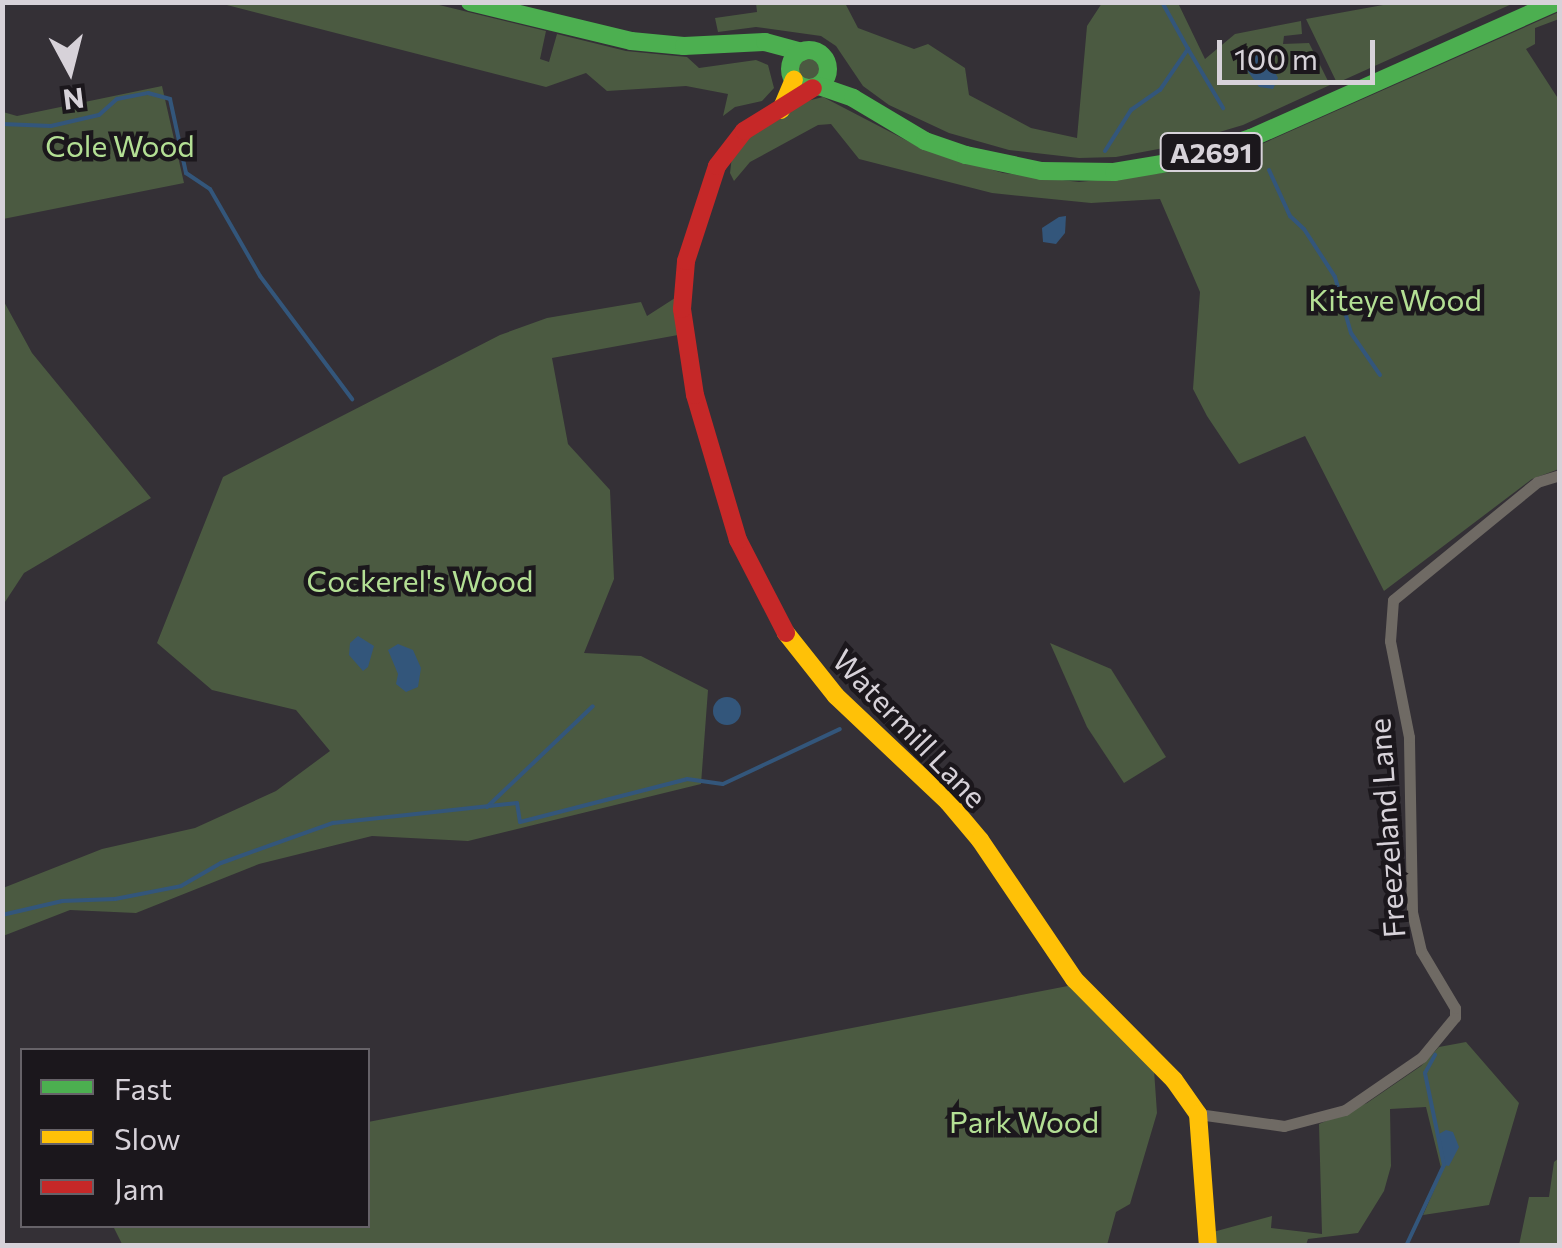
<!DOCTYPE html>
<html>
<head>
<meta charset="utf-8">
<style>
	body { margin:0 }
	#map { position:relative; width:1562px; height:1248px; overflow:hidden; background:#343036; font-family:Commissioner,sans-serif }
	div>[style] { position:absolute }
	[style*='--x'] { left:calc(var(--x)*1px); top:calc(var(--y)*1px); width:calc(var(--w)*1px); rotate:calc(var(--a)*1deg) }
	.green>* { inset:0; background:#4b5a41 }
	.round { border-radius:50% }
	.water>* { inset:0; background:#33567b }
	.stream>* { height:4px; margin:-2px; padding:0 2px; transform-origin:2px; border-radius:2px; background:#33567b }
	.street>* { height:11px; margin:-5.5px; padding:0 5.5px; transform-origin:5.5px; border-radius:5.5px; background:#6f6a64 }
	.fast>* { height:18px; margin:-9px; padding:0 9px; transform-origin:9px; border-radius:9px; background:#4caf50 }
	.fast>.ring { margin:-9px; padding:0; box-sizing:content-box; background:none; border:18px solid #4caf50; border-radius:50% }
	.slow>* { height:18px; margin:-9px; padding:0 9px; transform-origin:9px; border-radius:9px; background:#ffc107 }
	.jam>* { height:18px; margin:-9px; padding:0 9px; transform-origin:9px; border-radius:9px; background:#c62828 }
	span { translate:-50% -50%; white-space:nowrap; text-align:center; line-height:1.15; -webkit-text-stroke:9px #1b171c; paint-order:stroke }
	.shield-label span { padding:2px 8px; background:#1b171c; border:2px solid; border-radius:8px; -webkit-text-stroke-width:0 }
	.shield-label { font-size:28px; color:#d7d2d9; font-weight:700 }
	.park-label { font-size:30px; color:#b3df94 }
	.street-label { font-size:30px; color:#d7d2d9 }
	.frame { position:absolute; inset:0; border:5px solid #d7d2d9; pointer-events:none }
	.legend { position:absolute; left:20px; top:1048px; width:350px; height:180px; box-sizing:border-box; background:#1b171c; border:2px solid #666268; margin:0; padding:12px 18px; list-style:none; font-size:30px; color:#d7d2d9 }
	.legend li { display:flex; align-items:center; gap:20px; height:50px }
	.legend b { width:50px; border:2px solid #666268 }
	.north { position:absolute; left:20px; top:20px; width:100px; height:100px; -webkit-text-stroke:8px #1b171c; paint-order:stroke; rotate:173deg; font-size:28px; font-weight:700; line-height:40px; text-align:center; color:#d7d2d9 }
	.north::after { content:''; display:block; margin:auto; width:35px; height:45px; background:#d7d2d9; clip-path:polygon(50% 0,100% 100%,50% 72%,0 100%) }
	.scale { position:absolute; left:1217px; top:40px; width:158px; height:45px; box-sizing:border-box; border:5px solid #d7d2d9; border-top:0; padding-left:12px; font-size:30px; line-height:35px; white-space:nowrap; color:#d7d2d9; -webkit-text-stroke:8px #1b171c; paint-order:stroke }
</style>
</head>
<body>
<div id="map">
	<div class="green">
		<div style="clip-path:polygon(219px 3px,431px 3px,546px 31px,540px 59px,549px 62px,557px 34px,626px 51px,687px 57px,699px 68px,756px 60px,768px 65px,774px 88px,762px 101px,735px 107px,723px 116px,728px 94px,686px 86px,607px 91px,586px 73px,546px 87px)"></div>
		<div style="clip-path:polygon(756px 3px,845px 3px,858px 28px,914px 49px,928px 44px,965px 68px,969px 95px,1031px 128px,1077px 138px,1087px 26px,1102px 3px,1178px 3px,1205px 59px,1235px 34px,1301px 21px,1302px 34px,1284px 36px,1283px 44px,1309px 43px,1330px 85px,1243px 125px,1169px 147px,1116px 157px,1079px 158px,1009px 150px,949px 133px,889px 105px,863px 86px,836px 46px,821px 36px,756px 27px,718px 32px,715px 18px,757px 12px)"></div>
		<div style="clip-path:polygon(1394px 3px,1394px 2px,1514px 3px,1337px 83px,1306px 19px)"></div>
		<div style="clip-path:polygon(1559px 12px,1559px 19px,1535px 28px,1535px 44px,1526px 49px,1559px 100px,1559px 469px,1532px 479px,1384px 591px,1305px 436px,1239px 464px,1207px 416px,1193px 389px,1200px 292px,1160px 199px,1091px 203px,992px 193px,859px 159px,831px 124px,818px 125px,750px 162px,734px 181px,730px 173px,732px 156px,749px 137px,807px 101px,823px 97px,923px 149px,1003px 173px,1079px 182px,1189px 170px,1255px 147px)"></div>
		<div class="round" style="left:795px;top:55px;width:28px;height:28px"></div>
		<div style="clip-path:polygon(162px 86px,184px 183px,3px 219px,3px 112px,17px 116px)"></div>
		<div style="clip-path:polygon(2px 298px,32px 353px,151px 498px,24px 573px,3px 605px)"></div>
		<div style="clip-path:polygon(675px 298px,678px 335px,552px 358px,568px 444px,610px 490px,614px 579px,584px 653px,641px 656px,708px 690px,701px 784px,468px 841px,372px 836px,259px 864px,136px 913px,70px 910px,3px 936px,3px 888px,102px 849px,195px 828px,276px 791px,330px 751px,296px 710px,212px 690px,157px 643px,223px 477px,500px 335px,547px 318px,641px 302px,647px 316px)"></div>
		<div style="clip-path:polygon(1050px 643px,1111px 669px,1166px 757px,1124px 783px,1087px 727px)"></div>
		<div style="clip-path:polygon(1073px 985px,1154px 1070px,1157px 1113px,1130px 1204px,1116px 1212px,1107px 1245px,123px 1246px,113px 1226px,368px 1226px,368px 1122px)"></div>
		<div style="clip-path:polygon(1466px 1042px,1519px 1103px,1489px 1205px,1423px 1215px,1442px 1172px,1426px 1107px,1390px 1109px,1391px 1166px,1384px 1191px,1358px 1233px,1308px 1239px,1306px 1245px,1212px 1246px,1213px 1232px,1272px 1216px,1271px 1228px,1322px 1234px,1319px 1124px,1367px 1103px,1421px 1066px,1439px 1047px)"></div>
		<div style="clip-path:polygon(1559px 1158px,1559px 1245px,1519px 1245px,1529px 1197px,1549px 1197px,1554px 1162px)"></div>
	</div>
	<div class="water">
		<div style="clip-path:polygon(1247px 52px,1260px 54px,1270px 63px,1278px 78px,1273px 89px,1259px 87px,1244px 66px,1241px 55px)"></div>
		<div style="clip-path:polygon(1059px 217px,1066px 216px,1065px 233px,1056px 244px,1043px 242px,1042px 228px)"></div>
		<div style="clip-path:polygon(358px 636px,374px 646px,368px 667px,363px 671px,349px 655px,350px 643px)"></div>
		<div style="clip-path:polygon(398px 644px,413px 650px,421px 668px,418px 687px,406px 692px,396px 684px,398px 674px,388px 650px)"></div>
		<div class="round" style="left:713px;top:697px;width:28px;height:28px"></div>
		<div style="clip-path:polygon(1446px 1130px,1453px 1132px,1459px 1147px,1449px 1166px,1444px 1165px,1439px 1147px,1439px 1134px)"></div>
	</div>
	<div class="stream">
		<div style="--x:1188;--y:49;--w:69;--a:59.3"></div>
		<div style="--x:2;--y:124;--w:49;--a:2.3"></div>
		<div style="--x:51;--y:126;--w:49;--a:-12.9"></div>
		<div style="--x:99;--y:115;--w:24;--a:-42"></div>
		<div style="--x:117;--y:99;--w:32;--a:-11"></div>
		<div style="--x:148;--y:93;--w:23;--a:15"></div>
		<div style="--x:170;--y:99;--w:76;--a:77.8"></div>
		<div style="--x:186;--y:173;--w:29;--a:34"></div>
		<div style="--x:210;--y:189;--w:100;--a:60.1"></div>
		<div style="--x:260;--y:276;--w:154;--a:53.2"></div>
		<div style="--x:1105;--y:151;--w:49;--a:-57.6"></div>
		<div style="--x:1131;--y:110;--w:35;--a:-35"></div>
		<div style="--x:1160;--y:90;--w:50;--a:-55.7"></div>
		<div style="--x:1188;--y:49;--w:54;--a:-119"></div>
		<div style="--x:1269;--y:170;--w:51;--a:65.5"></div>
		<div style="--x:1290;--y:216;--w:19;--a:43"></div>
		<div style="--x:1304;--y:229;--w:57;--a:57.1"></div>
		<div style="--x:1335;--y:277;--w:58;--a:74.1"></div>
		<div style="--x:1351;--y:333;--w:51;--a:55.4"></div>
		<div style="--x:487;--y:807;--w:146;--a:-43.6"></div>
		<div style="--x:2;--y:915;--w:62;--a:-13.1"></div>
		<div style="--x:62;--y:901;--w:53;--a:-2.2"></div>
		<div style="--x:115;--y:899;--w:67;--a:-11.1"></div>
		<div style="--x:181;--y:886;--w:46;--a:-29.9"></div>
		<div style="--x:221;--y:863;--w:119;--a:-19.7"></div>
		<div style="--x:333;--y:823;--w:185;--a:-6.2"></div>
		<div style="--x:517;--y:803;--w:19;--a:81"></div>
		<div style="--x:520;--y:822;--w:172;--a:-14.4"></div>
		<div style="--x:687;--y:779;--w:36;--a:8"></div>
		<div style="--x:723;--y:784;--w:129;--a:-25.2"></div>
		<div style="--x:1406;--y:1246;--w:89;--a:-64.9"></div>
		<div style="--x:1444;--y:1165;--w:94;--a:-101.7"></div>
		<div style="--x:1425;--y:1073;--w:21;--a:-61"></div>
	</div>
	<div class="street">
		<div style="--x:1198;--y:1114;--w:87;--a:7.9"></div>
		<div style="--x:1284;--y:1126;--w:63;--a:-14.7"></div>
		<div style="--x:1345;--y:1110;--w:93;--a:-34.5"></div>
		<div style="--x:1422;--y:1057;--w:52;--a:-50.5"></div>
		<div style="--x:1455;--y:1017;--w:9;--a:-90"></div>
		<div style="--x:1455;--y:1008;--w:66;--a:-120.8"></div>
		<div style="--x:1421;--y:951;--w:40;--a:-103"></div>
		<div style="--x:1412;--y:912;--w:175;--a:-91"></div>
		<div style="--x:1409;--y:737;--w:98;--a:-101.2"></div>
		<div style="--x:1390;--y:641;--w:41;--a:-85.8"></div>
		<div style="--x:1393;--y:600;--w:186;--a:-39.3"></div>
		<div style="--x:1537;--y:482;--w:24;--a:-17"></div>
	</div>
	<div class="fast">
		<div style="--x:470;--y:2;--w:166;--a:13.6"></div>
		<div style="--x:631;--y:41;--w:53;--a:5.4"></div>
		<div style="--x:684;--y:46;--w:81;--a:-2.8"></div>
		<div style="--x:765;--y:42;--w:38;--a:15"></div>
		<div class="ring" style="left:790px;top:50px;width:20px;height:20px"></div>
		<div style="--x:819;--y:86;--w:36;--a:19"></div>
		<div style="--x:853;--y:98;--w:84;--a:30.8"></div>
		<div style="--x:925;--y:141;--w:43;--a:18.9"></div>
		<div style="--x:966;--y:155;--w:77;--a:12"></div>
		<div style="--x:1041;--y:171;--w:73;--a:0.8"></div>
		<div style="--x:1114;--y:172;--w:73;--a:-9.5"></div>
		<div style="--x:1186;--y:160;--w:69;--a:-18.7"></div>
		<div style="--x:1251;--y:138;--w:335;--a:-24"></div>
	</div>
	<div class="slow">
		<div style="--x:781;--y:110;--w:33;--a:-67"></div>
		<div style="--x:786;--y:633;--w:80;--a:51.6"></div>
		<div style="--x:836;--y:696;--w:154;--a:43.4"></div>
		<div style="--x:948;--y:802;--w:50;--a:49.9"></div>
		<div style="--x:980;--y:840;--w:168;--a:55.9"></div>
		<div style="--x:1074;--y:979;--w:142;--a:45.3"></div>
		<div style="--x:1174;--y:1080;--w:42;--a:54.8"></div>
		<div style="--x:1198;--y:1114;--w:132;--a:85.7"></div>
	</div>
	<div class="jam">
		<div style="--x:786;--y:633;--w:105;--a:-117.3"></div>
		<div style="--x:738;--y:540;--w:151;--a:-106.5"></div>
		<div style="--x:695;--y:395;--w:87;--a:-98.6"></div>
		<div style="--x:682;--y:309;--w:48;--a:-85.2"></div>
		<div style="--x:686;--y:261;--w:100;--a:-71.9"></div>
		<div style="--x:717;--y:166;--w:44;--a:-52.4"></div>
		<div style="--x:744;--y:131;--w:81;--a:-31.9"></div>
	</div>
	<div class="shield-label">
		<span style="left:1211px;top:152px">A2691</span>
	</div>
	<div class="park-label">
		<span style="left:120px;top:145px">Cole Wood</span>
		<span style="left:1395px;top:299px">Kiteye Wood</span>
		<span style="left:420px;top:580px">Cockerel's Wood</span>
		<span style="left:1024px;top:1121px">Park Wood</span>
	</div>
	<div class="street-label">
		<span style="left:910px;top:728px;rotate:46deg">Watermill Lane</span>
		<span style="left:1386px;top:828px;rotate:-94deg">Freezeland Lane</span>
	</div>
	<div class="frame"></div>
	<ul class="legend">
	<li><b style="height:12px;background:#4caf50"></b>Fast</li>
	<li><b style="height:12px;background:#ffc107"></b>Slow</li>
	<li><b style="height:12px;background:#c62828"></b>Jam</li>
	</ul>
	<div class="north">N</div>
	<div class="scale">100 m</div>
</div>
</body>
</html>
